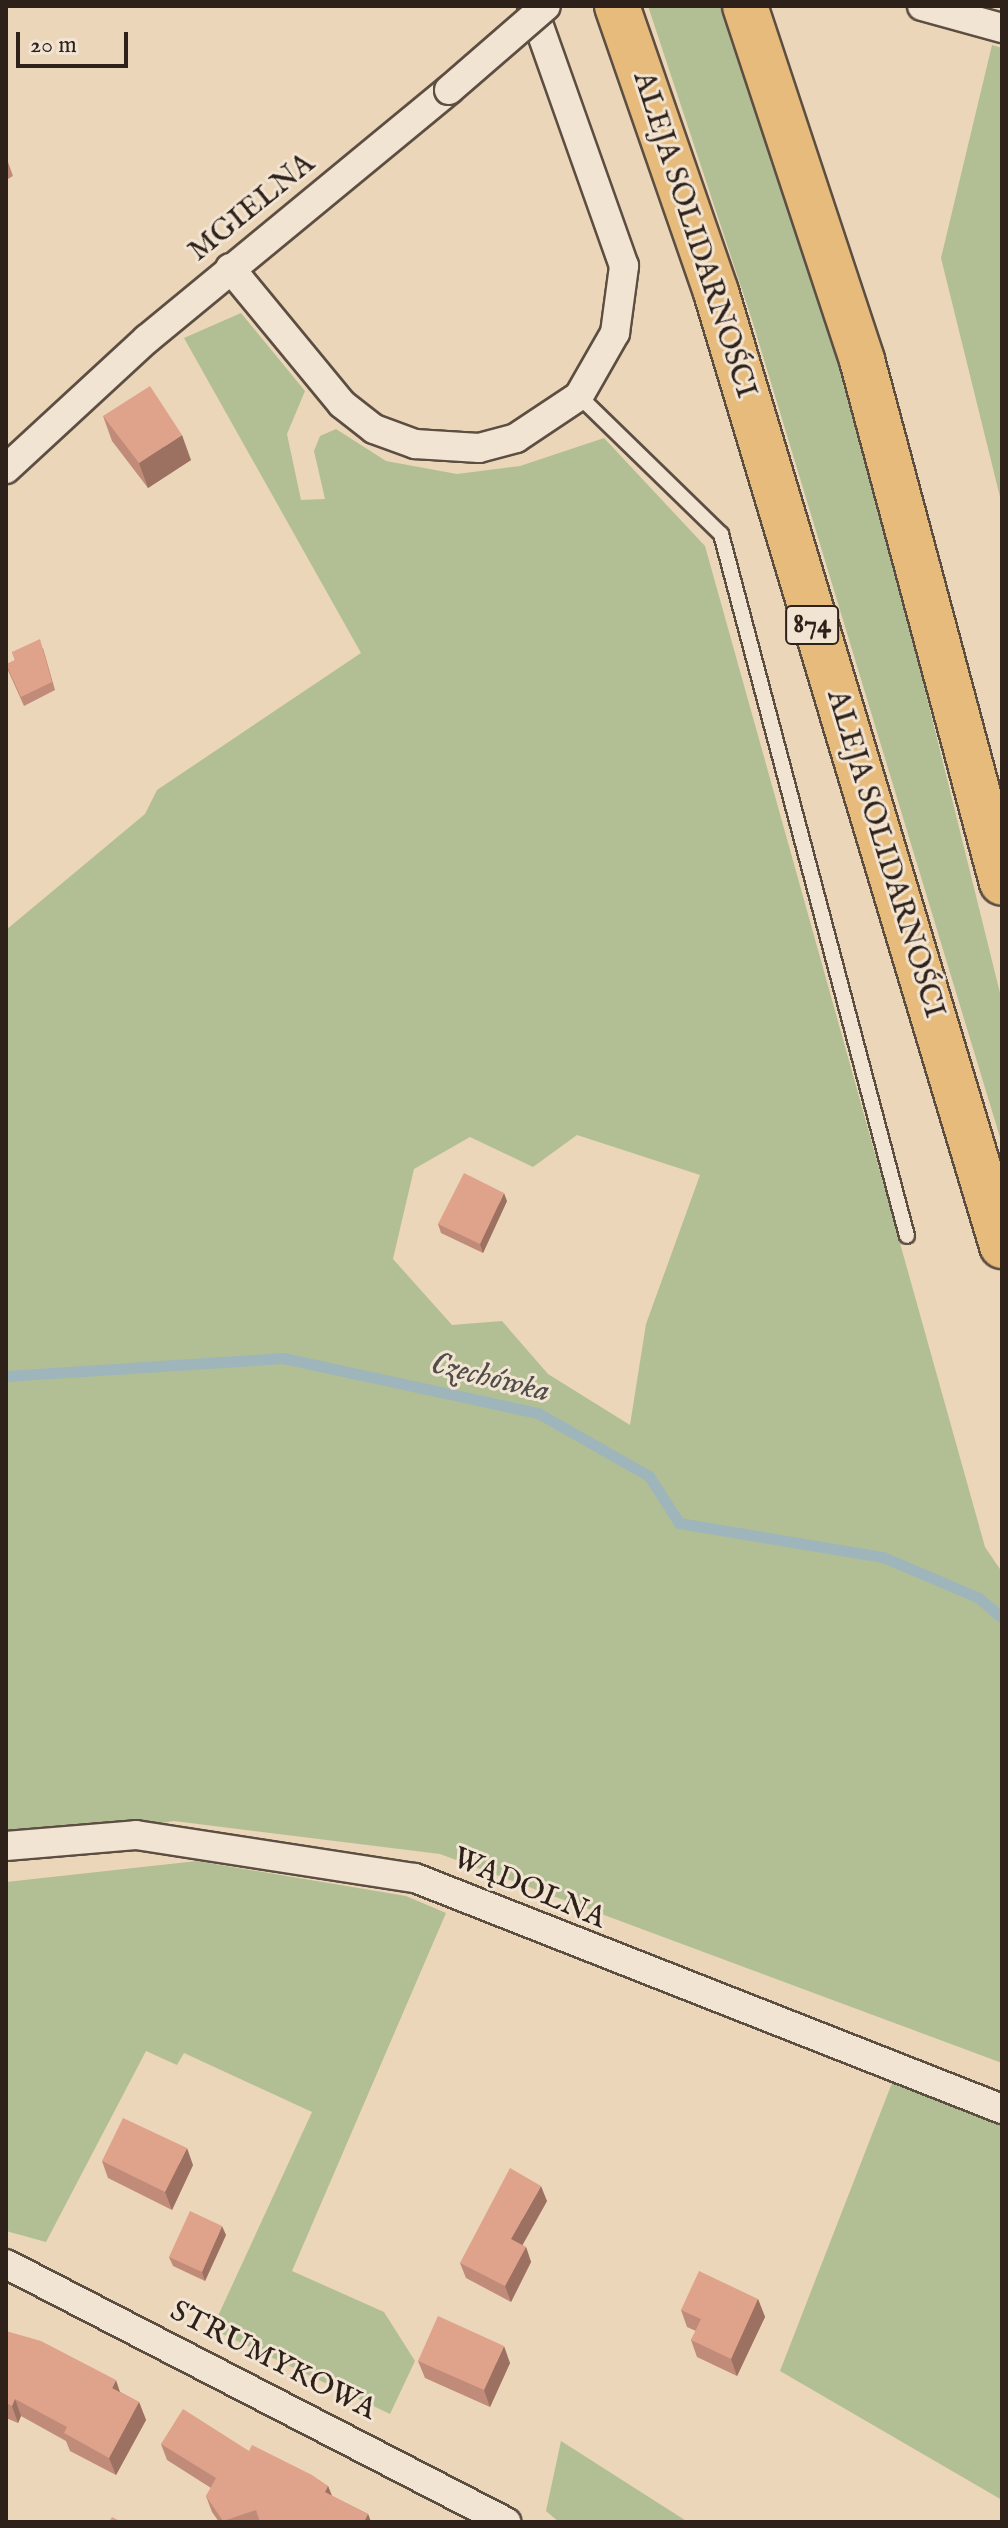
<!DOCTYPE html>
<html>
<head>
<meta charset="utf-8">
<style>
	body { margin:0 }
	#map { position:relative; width:1008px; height:2528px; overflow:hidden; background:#ebd6b9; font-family:"IM FELL English",serif }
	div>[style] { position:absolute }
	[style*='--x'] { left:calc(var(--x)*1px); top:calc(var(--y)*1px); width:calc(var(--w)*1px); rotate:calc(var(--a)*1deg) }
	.green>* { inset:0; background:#b2bf94 }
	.stream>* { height:11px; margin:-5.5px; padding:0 5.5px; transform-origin:5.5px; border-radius:5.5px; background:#9eb6bb }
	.roads { filter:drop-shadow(2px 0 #5d4e42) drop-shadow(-2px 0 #5d4e42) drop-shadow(0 2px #5d4e42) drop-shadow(0 -2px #5d4e42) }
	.lane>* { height:14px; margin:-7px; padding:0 7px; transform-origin:7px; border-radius:7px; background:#f2e4d2 }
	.street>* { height:28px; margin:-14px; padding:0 14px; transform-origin:14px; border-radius:14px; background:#f2e4d2 }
	.primary>* { height:44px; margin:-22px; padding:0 22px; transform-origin:22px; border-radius:22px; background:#e6bb7c }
	.bridges { filter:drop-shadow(2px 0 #5d4e42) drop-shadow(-2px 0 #5d4e42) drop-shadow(0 2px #5d4e42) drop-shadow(0 -2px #5d4e42) }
	.street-bridge>* { height:28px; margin:-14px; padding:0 14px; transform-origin:14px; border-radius:14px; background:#f2e4d2 }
	.wall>* { inset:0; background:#c08b78 }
	.shaded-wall>* { inset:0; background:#9c7161 }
	.building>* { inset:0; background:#dfa28b }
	span { translate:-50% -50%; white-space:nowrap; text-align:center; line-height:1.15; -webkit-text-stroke:6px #f2e4d2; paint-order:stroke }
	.shield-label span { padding:2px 6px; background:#f2e4d2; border:2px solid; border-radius:6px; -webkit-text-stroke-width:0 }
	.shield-label { font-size:28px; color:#2e211a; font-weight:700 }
	.street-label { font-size:30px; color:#2e211a }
	.water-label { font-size:32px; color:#504e4a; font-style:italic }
	.frame { position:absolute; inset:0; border:8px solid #2e211a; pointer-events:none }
	.scale { position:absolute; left:16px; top:32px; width:112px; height:36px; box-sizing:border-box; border:4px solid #2e211a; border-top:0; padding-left:10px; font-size:24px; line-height:28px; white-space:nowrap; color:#2e211a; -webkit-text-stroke:6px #f2e4d2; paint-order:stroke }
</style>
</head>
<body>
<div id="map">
	<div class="green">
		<div style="clip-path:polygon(648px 6px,720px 6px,858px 419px,1002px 1001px,1002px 1144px,752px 320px)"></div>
		<div style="clip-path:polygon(992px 45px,1002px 48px,1002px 505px,941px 258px)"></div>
		<div style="clip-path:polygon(evenodd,241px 313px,305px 391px,287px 434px,301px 500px,325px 499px,314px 451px,320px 436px,336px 429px,386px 461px,457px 474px,520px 466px,604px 438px,705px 546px,985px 1547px,1002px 1572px,1002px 2063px,440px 1854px,174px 1821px,6px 1847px,6px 930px,145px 814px,157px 790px,361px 653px,184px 338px,241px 313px,577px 1135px,700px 1175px,646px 1324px,630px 1425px,548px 1374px,502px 1321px,452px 1325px,393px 1259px,414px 1169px,470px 1137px,533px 1167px,577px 1135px)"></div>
		<div style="clip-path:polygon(197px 1861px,406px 1896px,446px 1913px,292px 2271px,384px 2312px,415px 2361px,390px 2414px,212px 2329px,312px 2112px,184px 2053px,177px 2065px,146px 2051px,46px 2242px,6px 2231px,6px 1882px)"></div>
		<div style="clip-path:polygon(892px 2083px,1002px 2126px,1002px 2500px,780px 2371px)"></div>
		<div style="clip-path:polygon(561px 2441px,688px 2522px,559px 2522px,546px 2511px)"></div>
	</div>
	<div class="stream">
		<div style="--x:6;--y:1376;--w:278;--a:-3.7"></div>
		<div style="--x:283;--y:1358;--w:261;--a:12.2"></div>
		<div style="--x:538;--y:1413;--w:128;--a:29.6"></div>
		<div style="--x:649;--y:1476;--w:56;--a:57.4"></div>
		<div style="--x:679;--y:1523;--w:207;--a:9.5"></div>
		<div style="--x:883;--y:1557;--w:104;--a:23.1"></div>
		<div style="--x:979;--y:1598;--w:30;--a:41"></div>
	</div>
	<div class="roads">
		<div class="lane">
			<div style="--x:579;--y:396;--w:198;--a:44.2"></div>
			<div style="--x:721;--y:534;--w:726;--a:75.16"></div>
		</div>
		<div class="street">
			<div style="--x:922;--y:6;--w:83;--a:15.4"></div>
			<div style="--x:230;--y:268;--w:176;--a:50.5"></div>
			<div style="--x:342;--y:404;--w:41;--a:38"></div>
			<div style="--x:374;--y:429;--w:44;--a:20.1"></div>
			<div style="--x:415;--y:444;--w:64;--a:3.6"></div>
			<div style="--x:479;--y:448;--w:38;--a:-15"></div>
			<div style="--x:516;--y:438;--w:76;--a:-33.7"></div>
			<div style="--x:579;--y:396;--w:73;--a:-60.3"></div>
			<div style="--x:615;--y:333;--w:68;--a:-82.3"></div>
			<div style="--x:624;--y:266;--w:276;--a:-109.5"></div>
			<div style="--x:6;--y:469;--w:192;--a:-42.7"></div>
			<div style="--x:147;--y:339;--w:391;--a:-39.5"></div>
			<div style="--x:6;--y:1846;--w:130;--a:-4.8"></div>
			<div style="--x:136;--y:1835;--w:282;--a:8.8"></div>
			<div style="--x:415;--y:1878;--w:631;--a:21.48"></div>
			<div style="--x:6;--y:2264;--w:563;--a:27.29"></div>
		</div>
		<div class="primary">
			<div style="--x:617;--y:6;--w:303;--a:70.9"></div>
			<div style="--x:716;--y:292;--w:996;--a:73.31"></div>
			<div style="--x:745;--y:6;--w:373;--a:71.7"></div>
			<div style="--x:862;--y:360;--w:541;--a:75.01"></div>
		</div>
	</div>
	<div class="bridges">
		<div class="street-bridge">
			<div style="--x:449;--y:90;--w:128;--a:-40.9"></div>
		</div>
	</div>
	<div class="wall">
		<div style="clip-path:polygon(8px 162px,13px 176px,6px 180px,6px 164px)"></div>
		<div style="clip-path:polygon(103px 416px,191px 460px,148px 488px,112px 441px)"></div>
		<div style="clip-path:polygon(43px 648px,55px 690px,24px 706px,6px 666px,15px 660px,12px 652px)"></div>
		<div style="clip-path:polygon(507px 1201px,483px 1253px,441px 1233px,438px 1224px)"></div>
		<div style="clip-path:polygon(102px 2161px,193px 2165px,172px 2210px,108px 2178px)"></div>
		<div style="clip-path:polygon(547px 2201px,522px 2245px,526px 2247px,531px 2262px,511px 2302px,466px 2278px,460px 2263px)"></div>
		<div style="clip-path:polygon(226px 2235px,205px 2281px,173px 2266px,169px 2257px)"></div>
		<div style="clip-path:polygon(758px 2299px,765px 2317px,737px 2376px,697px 2357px,691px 2340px,696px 2331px,687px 2327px,681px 2310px)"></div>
		<div style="clip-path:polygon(6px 2331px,139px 2402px,146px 2420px,116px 2475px,70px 2451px,66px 2441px,21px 2416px,18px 2423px,6px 2418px)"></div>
		<div style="clip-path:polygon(418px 2361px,510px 2363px,490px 2407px,425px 2378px)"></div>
		<div style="clip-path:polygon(161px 2444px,249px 2451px,328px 2486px,332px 2496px,368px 2514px,371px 2522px,219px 2522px,212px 2512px,206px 2496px,211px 2488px,167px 2460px)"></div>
	</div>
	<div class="shaded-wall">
		<div style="clip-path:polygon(182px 435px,191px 460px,148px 488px,139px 463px)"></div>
		<div style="clip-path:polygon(504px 1193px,507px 1201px,483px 1253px,480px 1244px)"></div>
		<div style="clip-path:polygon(187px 2148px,193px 2165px,172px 2210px,165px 2192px)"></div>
		<div style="clip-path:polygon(541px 2186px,547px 2201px,517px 2255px,511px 2239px)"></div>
		<div style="clip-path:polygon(222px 2226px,226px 2235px,205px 2281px,202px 2272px)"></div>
		<div style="clip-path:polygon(526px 2247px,531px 2262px,511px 2302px,505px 2286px)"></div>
		<div style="clip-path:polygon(758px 2299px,765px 2317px,737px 2376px,731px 2359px)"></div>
		<div style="clip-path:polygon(504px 2346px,510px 2363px,490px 2407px,484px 2390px)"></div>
		<div style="clip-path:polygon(116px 2380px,122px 2398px,112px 2388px)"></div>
		<div style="clip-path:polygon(15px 2399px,21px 2416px,18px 2423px,12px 2406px)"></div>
		<div style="clip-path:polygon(139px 2402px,146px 2420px,116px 2475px,109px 2458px)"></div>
		<div style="clip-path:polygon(328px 2486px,334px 2501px,325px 2492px)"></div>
		<div style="clip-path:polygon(368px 2514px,371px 2522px,364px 2522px)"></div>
	</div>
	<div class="building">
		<div style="clip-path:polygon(150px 386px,182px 435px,139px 463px,103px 416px)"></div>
		<div style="clip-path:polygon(40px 639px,52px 682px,21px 697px,6px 664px,15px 660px,12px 652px)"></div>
		<div style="clip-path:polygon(464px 1173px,504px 1193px,480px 1244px,438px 1224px)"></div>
		<div style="clip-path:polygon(123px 2118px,187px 2148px,165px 2192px,102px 2161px)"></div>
		<div style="clip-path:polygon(510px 2168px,541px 2186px,511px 2239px,526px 2247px,505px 2286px,460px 2263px)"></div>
		<div style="clip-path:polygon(190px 2211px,222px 2226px,202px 2272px,169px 2257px)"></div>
		<div style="clip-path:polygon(699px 2271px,758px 2299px,731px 2359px,691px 2340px,701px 2319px,681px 2310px)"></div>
		<div style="clip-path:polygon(438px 2316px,504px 2346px,484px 2390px,418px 2361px)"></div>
		<div style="clip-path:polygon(6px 2331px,41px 2341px,116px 2380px,112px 2388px,139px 2402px,109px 2458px,64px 2433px,67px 2427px,15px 2399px,12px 2406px,6px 2403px)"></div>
		<div style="clip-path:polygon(183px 2409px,249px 2451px,252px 2445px,312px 2475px,328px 2486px,325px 2492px,368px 2514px,364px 2522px,260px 2522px,256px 2510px,223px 2521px,206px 2496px,216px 2478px,161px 2444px)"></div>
		<div style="clip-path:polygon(112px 2517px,122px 2522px,109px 2522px)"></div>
	</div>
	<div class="shield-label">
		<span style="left:812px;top:625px">874</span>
	</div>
	<div class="street-label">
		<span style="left:252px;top:208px;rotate:-39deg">MGIELNA</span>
		<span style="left:694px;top:235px;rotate:72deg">ALEJA SOLIDARNOŚCI</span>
		<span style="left:885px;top:854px;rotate:73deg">ALEJA SOLIDARNOŚCI</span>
		<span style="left:529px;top:1889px;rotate:23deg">WĄDOLNA</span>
		<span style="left:273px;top:2361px;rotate:27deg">STRUMYKOWA</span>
	</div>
	<div class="water-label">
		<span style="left:490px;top:1379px;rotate:14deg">Czechówka</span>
	</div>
	<div class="frame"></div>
	<div class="scale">20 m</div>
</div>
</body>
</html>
